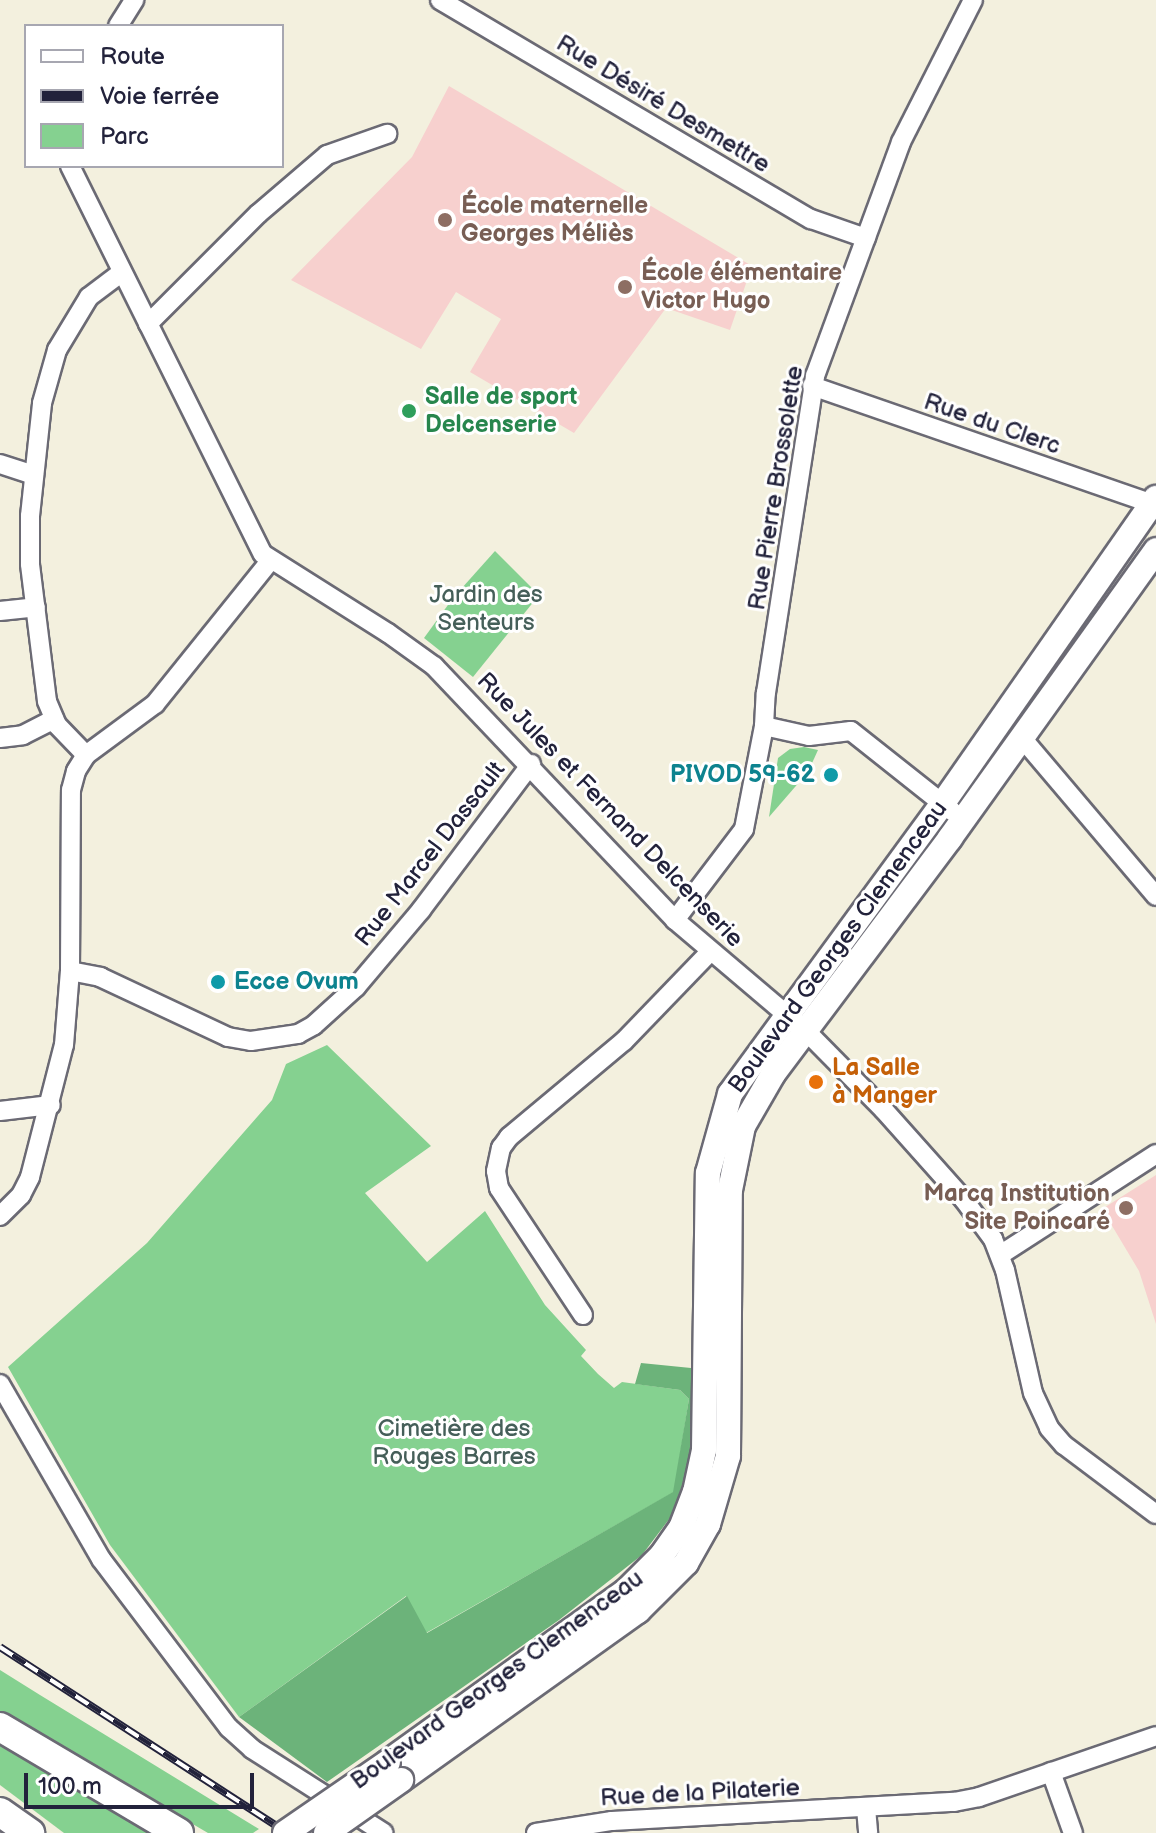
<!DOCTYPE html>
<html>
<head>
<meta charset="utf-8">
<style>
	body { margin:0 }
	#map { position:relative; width:1156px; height:1833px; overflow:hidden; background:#f3f0de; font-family:"Balsamiq Sans",sans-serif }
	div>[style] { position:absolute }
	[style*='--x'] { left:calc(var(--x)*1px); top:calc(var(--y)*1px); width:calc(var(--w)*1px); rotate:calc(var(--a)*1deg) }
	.built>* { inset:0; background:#f7d0ce }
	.green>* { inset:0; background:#85d190 }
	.forest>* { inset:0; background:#6cb37a }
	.roads { filter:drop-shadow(2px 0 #6b6a74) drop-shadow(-2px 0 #6b6a74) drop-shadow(0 2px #6b6a74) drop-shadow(0 -2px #6b6a74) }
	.minor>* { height:18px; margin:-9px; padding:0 9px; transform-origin:9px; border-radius:9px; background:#fff }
	.major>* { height:24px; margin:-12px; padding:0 12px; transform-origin:12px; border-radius:12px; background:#fff }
	.highway>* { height:28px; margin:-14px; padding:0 14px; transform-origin:14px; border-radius:14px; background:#fff }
	.rail>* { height:8px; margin-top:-4px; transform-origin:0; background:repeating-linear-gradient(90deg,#fff 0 15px,#22223b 0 30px); box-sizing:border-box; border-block:2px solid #22223b }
	.bridges { filter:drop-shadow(2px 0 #6b6a74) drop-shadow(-2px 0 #6b6a74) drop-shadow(0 2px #6b6a74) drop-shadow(0 -2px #6b6a74) }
	.major-bridge>* { height:24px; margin:-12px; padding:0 12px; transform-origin:12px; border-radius:12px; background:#fff }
	.dots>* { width:22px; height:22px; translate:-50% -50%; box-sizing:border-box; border:4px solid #fff; border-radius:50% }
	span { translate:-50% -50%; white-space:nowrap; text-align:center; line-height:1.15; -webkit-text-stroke:6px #fff; paint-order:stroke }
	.street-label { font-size:24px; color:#22223b }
	.education-label { font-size:24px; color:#785e54; font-weight:700 }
	.left { translate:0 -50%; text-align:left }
	.right { translate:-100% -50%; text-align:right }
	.leisure-label { font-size:24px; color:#27864d; font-weight:700 }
	.park-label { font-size:24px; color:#455f59 }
	.culture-label { font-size:24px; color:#0d838f; font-weight:700 }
	.food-label { font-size:24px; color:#c56008; font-weight:700 }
	.legend { position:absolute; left:24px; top:24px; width:260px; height:144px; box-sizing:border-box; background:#fff; border:2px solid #a7a7b1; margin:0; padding:10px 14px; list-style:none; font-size:24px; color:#22223b }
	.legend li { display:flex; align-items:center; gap:16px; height:40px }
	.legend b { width:40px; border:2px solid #a7a7b1 }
	.scale { position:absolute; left:24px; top:1773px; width:230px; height:36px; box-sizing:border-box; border:4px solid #22223b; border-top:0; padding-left:10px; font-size:24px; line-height:28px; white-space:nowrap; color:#22223b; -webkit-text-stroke:6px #fff; paint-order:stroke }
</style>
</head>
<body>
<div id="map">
	<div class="built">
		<div style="clip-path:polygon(449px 86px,752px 266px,730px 330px,666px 308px,574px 433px,470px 372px,501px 319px,456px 292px,421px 349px,291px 280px,412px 157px)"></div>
		<div style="clip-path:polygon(1156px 1175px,1156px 1324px,1139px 1271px,1102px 1209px)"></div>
	</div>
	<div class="green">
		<div style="clip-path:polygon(495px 551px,539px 595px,473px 677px,424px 638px,453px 598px)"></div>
		<div style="clip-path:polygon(804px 747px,818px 750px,808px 772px,769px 817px,778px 758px,790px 749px)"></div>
		<div style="clip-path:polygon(327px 1045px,431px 1146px,365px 1193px,427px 1262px,485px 1211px,545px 1305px,586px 1350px,581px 1356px,598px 1374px,614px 1388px,622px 1382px,680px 1390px,689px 1399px,674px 1492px,426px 1633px,406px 1596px,239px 1717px,110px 1545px,8px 1367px,147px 1243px,272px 1100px,286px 1064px)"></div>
		<div style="clip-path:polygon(0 1670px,40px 1695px,259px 1829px,253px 1833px,208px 1833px,0 1711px)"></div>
		<div style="clip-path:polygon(0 1738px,159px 1833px,64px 1833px,0 1785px)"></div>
	</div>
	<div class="forest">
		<div style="clip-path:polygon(641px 1363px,691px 1368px,691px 1456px,673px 1514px,642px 1555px,559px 1620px,327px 1782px,239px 1717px,407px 1596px,427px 1633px,673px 1492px,689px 1399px,680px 1390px,635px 1384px)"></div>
	</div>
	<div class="roads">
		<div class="minor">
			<div style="--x:440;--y:0;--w:431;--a:30.6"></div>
			<div style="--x:811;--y:219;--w:58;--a:19.1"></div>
			<div style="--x:118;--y:26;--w:31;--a:-58"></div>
			<div style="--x:70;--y:166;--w:433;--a:63.6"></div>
			<div style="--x:263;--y:554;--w:148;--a:32.3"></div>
			<div style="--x:388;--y:633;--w:57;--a:35.7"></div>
			<div style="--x:434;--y:666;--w:350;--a:46.5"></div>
			<div style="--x:675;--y:920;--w:172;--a:40.3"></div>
			<div style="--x:806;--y:1031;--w:110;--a:45.4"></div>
			<div style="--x:883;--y:1109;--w:122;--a:48.3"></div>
			<div style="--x:964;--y:1200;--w:49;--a:53.4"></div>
			<div style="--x:993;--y:1239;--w:33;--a:69"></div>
			<div style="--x:1005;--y:1270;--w:126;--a:77.2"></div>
			<div style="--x:1033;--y:1393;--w:38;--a:65"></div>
			<div style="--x:1049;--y:1428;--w:23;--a:49"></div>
			<div style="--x:1064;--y:1445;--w:115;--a:36.9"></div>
			<div style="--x:148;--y:324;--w:156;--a:-45"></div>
			<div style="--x:258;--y:214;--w:91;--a:-40.5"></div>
			<div style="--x:327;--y:155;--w:64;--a:-19.3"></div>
			<div style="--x:812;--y:386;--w:364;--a:19.1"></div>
			<div style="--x:0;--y:464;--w:36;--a:18"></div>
			<div style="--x:0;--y:611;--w:36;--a:-6"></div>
			<div style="--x:764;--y:726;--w:46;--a:12.5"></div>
			<div style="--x:809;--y:736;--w:42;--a:-6.8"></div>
			<div style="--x:851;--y:731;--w:129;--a:38.4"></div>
			<div style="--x:0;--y:738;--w:23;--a:-7"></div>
			<div style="--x:23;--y:735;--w:35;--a:-27"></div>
			<div style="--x:1022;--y:738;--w:207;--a:49.7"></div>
			<div style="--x:86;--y:755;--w:42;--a:-134"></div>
			<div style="--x:57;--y:725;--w:26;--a:-113"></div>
			<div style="--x:47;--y:701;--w:138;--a:-97.1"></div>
			<div style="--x:30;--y:564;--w:48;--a:-90"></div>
			<div style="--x:30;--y:516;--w:114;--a:-83.9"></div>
			<div style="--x:42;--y:403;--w:55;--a:-74.2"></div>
			<div style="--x:57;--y:350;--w:62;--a:-58.9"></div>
			<div style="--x:89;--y:297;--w:40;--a:-37"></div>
			<div style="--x:675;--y:920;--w:114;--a:-52.8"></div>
			<div style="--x:744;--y:829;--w:105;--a:-79"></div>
			<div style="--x:764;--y:726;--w:33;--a:-87"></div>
			<div style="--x:766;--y:693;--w:321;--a:-81.2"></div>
			<div style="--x:815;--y:376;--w:249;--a:-69.8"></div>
			<div style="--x:901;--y:142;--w:159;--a:-63.1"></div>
			<div style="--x:70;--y:971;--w:31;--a:11"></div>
			<div style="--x:100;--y:977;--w:141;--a:25.1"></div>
			<div style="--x:228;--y:1037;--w:23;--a:10"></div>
			<div style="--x:251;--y:1041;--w:48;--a:-8.5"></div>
			<div style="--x:298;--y:1034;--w:18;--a:-29"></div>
			<div style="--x:314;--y:1025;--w:57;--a:-42.1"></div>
			<div style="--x:356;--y:987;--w:101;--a:-49.8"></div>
			<div style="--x:421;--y:910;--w:183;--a:-53"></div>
			<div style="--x:0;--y:1111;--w:51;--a:-6.7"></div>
			<div style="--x:0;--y:1216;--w:30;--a:-45"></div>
			<div style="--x:21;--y:1195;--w:20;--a:-63"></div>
			<div style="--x:30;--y:1177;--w:136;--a:-75.6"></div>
			<div style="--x:64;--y:1045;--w:74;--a:-85.4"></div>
			<div style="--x:70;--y:971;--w:181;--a:-89.7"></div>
			<div style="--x:71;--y:790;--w:20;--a:-75"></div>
			<div style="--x:76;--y:771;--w:19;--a:-58"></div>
			<div style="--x:86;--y:755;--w:86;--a:-36.5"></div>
			<div style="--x:155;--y:704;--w:184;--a:-51.2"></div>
			<div style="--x:1000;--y:1255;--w:186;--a:-32.9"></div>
			<div style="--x:583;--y:1315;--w:152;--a:-123.5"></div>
			<div style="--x:499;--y:1188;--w:17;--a:-100"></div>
			<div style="--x:496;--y:1171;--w:24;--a:-78"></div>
			<div style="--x:501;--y:1148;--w:14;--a:-54"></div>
			<div style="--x:509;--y:1137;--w:150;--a:-39.9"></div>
			<div style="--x:624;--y:1041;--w:124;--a:-46"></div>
			<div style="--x:0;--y:1384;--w:202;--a:60"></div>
			<div style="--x:101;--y:1559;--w:212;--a:52.9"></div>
			<div style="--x:229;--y:1728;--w:31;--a:42"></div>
			<div style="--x:252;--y:1749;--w:156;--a:32.5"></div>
			<div style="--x:1051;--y:1772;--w:65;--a:70.2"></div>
			<div style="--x:866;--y:1808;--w:25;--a:85"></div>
			<div style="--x:536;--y:1833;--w:77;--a:-9"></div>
			<div style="--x:612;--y:1821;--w:343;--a:-3.2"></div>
			<div style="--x:954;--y:1802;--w:25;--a:-11"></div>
			<div style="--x:979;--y:1797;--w:187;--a:-19"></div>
		</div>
		<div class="major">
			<div style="--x:388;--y:1762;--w:293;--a:-35.7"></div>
			<div style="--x:626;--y:1591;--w:51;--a:-45"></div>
			<div style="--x:662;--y:1555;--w:33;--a:-55"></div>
			<div style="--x:681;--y:1528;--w:39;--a:-69"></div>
			<div style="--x:695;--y:1492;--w:43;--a:-77.9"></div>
			<div style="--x:704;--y:1450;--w:277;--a:-89.2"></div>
			<div style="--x:708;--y:1173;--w:82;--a:-74.4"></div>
			<div style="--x:730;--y:1094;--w:361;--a:-53.8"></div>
			<div style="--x:943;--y:803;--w:372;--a:-55.1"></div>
			<div style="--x:401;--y:1780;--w:291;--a:-35.5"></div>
			<div style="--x:638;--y:1611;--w:68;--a:-45"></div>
			<div style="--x:686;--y:1563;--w:45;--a:-60.6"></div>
			<div style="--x:708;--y:1524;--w:71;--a:-73.6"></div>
			<div style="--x:728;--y:1456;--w:266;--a:-89.6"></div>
			<div style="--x:730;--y:1190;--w:65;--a:-78.5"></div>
			<div style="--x:743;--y:1126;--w:60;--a:-60"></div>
			<div style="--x:773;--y:1074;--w:295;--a:-53.1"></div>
			<div style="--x:950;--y:838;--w:354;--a:-54.4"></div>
		</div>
		<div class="highway">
			<div style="--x:0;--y:1727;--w:208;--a:30.6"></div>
			<div style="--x:0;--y:1812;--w:37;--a:35"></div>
		</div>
	</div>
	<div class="rail">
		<div style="--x:0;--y:1647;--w:343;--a:32.9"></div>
	</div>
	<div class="bridges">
		<div class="major-bridge">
			<div style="--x:285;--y:1833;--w:125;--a:-34.6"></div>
			<div style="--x:326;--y:1833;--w:92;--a:-35.2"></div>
		</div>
	</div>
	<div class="dots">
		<div style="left:445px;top:220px;background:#8d6e63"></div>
		<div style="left:625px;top:287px;background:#8d6e63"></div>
		<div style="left:409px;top:411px;background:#2e9e5b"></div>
		<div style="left:831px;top:775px;background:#0f9aa8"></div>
		<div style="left:218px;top:982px;background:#0f9aa8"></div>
		<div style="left:816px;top:1082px;background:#e8710a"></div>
		<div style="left:1126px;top:1208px;background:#8d6e63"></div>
	</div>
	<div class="street-label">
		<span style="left:663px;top:104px;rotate:31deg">Rue Désiré Desmettre</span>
		<span style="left:992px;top:424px;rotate:19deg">Rue du Clerc</span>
		<span style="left:776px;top:488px;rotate:-81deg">Rue Pierre Brossolette</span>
		<span style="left:610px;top:810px;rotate:46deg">Rue Jules et Fernand Delcenserie</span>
		<span style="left:430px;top:854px;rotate:-52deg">Rue Marcel Dassault</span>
		<span style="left:838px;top:947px;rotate:-54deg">Boulevard Georges Clemenceau</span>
		<span style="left:497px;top:1680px;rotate:-36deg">Boulevard Georges Clemenceau</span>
		<span style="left:700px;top:1793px;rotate:-3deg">Rue de la Pilaterie</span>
	</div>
	<div class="education-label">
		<span class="left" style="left:461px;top:220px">École maternelle<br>Georges Méliès</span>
		<span class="left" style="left:641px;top:287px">École élémentaire<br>Victor Hugo</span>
		<span class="right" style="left:1110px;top:1208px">Marcq Institution<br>Site Poincaré</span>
	</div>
	<div class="leisure-label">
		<span class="left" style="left:425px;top:411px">Salle de sport<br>Delcenserie</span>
	</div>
	<div class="park-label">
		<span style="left:486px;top:609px">Jardin des<br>Senteurs</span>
		<span style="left:454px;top:1443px">Cimetière des<br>Rouges Barres</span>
	</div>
	<div class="culture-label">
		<span class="right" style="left:815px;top:775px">PIVOD 59-62</span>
		<span class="left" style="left:234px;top:982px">Ecce Ovum</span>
	</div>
	<div class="food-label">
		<span class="left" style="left:832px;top:1082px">La Salle<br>à Manger</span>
	</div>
	<ul class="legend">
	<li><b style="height:10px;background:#fff"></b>Route</li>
	<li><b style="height:10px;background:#22223b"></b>Voie ferrée</li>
	<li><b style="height:22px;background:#85d190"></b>Parc</li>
	</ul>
	<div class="scale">100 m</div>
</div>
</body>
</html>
